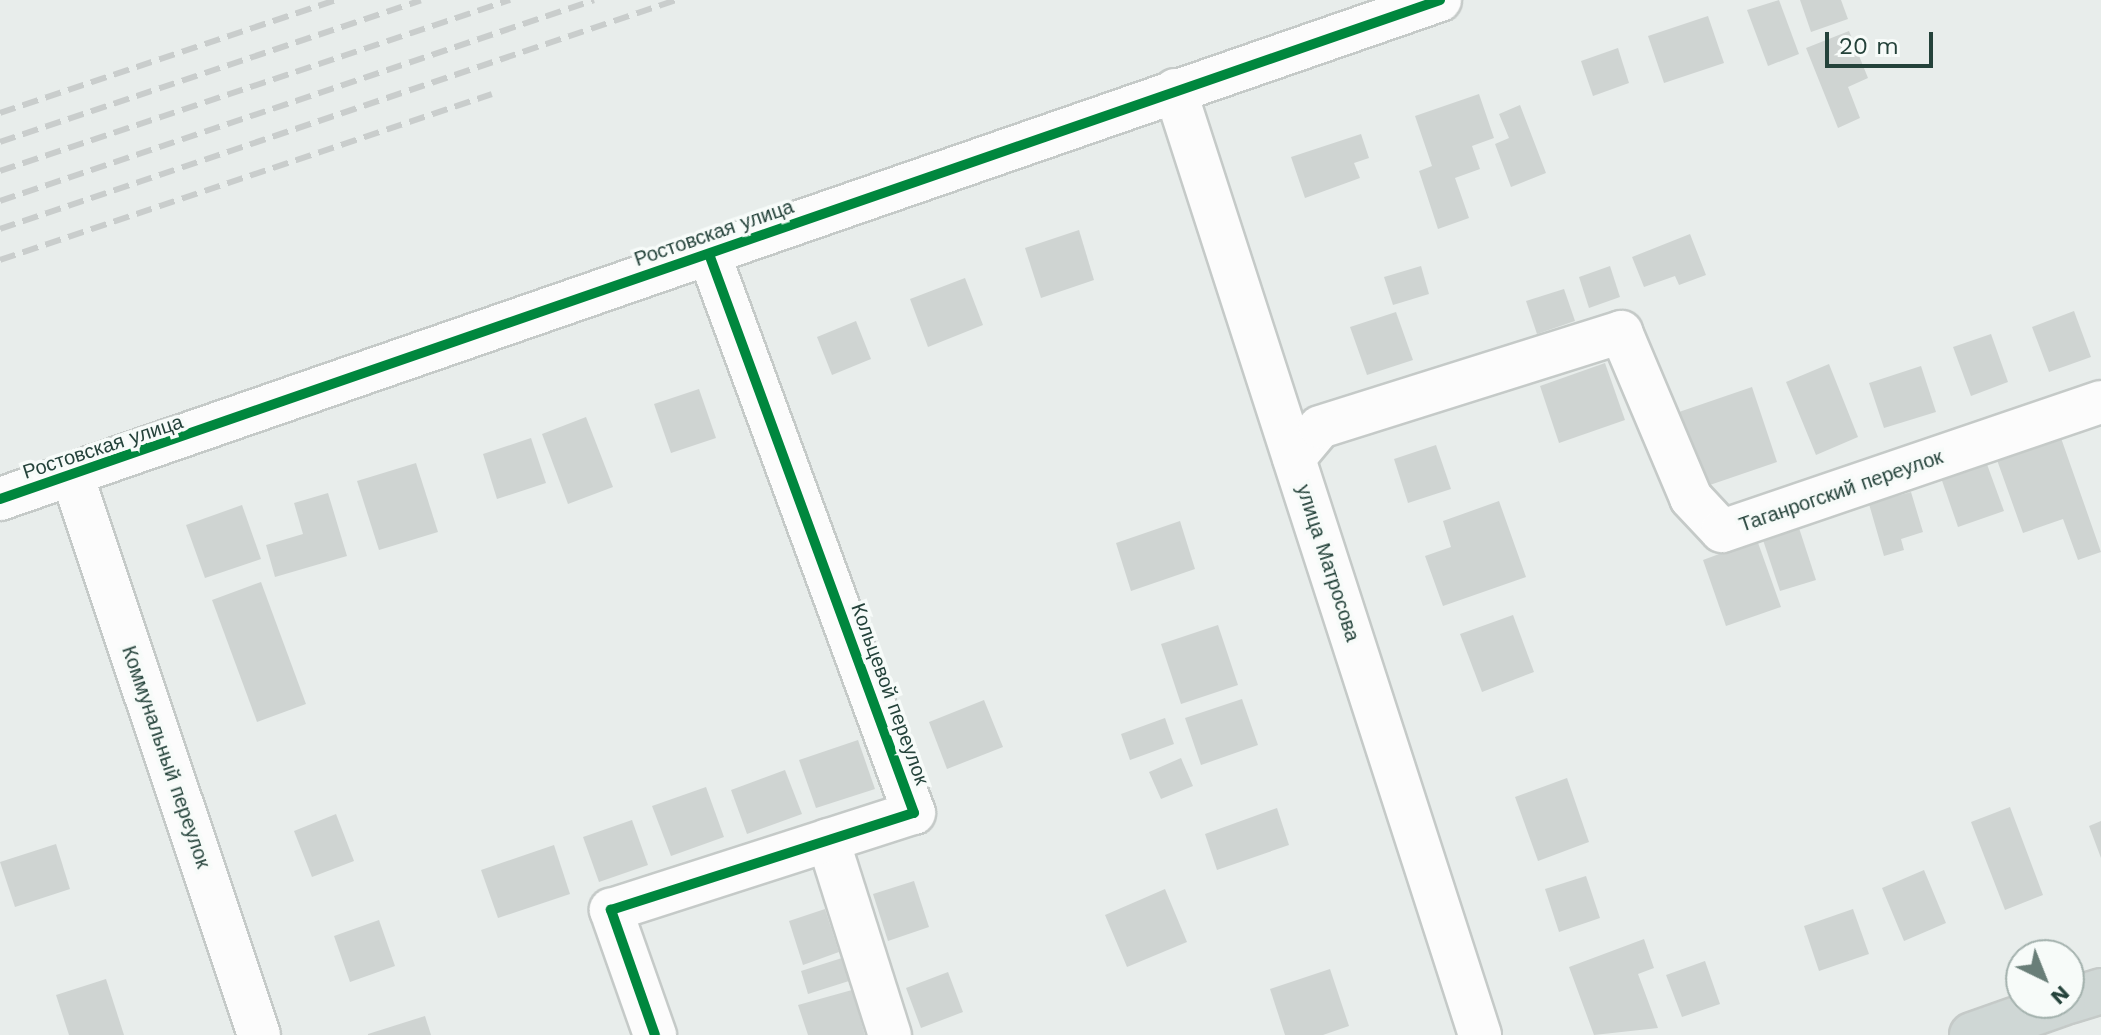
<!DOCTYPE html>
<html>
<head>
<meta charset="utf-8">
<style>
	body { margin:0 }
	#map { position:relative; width:2101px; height:1035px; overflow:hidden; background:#e8edeb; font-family:"Work Sans",sans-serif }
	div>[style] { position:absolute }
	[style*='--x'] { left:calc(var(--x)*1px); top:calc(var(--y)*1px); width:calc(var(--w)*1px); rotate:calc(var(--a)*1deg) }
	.building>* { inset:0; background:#cfd4d2 }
	.roads { filter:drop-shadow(2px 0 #c5cac8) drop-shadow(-2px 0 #c5cac8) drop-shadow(0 2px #c5cac8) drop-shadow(0 -2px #c5cac8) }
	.minor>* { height:42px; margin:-21px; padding:0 21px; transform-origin:21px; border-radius:21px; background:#fcfcfc }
	.major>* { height:44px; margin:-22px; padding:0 22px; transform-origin:22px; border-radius:22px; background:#cfd7d5 }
	.rail>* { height:6px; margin-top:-3px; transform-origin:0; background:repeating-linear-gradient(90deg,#c9cdcc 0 16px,transparent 0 24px) }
	.cycleway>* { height:10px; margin:-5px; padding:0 5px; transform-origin:5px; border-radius:5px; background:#00873e }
	span { translate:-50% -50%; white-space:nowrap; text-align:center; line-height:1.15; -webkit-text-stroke:7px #f7fbf9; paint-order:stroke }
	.street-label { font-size:20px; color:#24423a }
	.north { position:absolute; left:2005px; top:939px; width:80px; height:80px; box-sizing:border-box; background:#f7fbf9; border:2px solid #a3b1ad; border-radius:50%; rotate:137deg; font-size:22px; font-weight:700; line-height:32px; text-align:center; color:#24423a }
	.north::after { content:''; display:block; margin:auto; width:28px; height:36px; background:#697e78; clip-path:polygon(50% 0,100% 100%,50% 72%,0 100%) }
	.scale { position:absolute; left:1825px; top:32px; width:108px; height:36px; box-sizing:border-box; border:4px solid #24423a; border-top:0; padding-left:10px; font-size:24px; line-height:28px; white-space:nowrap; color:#24423a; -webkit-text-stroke:6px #f7fbf9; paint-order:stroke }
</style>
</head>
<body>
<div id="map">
	<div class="building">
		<div style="clip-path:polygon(1779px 0,1799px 54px,1768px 66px,1747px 10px)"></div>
		<div style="clip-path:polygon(1800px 0,1841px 0,1848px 19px,1811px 32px)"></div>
		<div style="clip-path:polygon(1708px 16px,1724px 63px,1664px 83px,1648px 36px)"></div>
		<div style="clip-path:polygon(1849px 31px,1868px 78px,1848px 87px,1860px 118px,1838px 128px,1806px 48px)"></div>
		<div style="clip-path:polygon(1618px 48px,1629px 83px,1593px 96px,1581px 61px)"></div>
		<div style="clip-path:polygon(1479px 94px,1494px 138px,1472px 146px,1480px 169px,1455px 178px,1469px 218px,1438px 229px,1419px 171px,1432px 166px,1415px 116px)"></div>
		<div style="clip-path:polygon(1520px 105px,1546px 173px,1511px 187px,1495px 144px,1509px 138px,1499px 114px)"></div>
		<div style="clip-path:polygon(1361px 134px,1369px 158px,1354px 163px,1360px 178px,1305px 198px,1291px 157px)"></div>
		<div style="clip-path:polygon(1079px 230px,1094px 280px,1041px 298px,1025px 248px)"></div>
		<div style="clip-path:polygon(1690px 234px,1706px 275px,1679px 285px,1675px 276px,1644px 287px,1632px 257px)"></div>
		<div style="clip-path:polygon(1421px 266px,1429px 294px,1393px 305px,1384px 277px)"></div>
		<div style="clip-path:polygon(1610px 266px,1620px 297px,1589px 308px,1579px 277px)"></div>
		<div style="clip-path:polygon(965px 278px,983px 325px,928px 347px,910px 299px)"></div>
		<div style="clip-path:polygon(1564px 289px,1575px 321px,1537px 334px,1526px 301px)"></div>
		<div style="clip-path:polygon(2074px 311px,2091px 357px,2049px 372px,2032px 327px)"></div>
		<div style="clip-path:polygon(1396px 312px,1413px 360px,1367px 375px,1350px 327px)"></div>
		<div style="clip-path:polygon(856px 321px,871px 359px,832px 375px,817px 337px)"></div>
		<div style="clip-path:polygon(1991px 334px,2008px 382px,1971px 396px,1953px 347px)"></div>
		<div style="clip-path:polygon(1605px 363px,1625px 420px,1559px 443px,1540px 386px)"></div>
		<div style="clip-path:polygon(1829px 364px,1858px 437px,1816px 455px,1786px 382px)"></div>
		<div style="clip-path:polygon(1921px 366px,1936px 412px,1884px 428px,1869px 383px)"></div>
		<div style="clip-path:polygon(1752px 387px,1777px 462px,1704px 487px,1679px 412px)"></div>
		<div style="clip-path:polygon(699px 389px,716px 438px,671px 453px,654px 404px)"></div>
		<div style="clip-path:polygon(586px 417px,613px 487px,568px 504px,542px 434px)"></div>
		<div style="clip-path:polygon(531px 438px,546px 483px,497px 499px,483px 454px)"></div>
		<div style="clip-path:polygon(2061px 438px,2101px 552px,2078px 560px,2063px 519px,2023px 533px,1997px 460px)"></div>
		<div style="clip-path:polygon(1436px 445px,1451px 489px,1408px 503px,1394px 459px)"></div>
		<div style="clip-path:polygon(1984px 456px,2004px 511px,1958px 527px,1939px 472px)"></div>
		<div style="clip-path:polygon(416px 463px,438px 532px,379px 550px,357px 481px)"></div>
		<div style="clip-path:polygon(1911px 492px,1923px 532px,1901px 539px,1904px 550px,1884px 556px,1869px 504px)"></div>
		<div style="clip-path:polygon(328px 493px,347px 556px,275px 577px,266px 545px,303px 534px,294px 503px)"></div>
		<div style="clip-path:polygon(1499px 501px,1526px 577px,1443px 606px,1425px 556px,1451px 547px,1443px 521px)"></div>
		<div style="clip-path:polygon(242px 505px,261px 559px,205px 578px,186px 525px)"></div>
		<div style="clip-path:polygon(1180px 521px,1195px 569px,1131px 591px,1116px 543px)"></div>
		<div style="clip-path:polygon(1799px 528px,1816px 580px,1780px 591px,1763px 540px)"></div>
		<div style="clip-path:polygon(1757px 540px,1781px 607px,1726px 626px,1703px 560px)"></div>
		<div style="clip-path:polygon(261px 582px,306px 704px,257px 722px,212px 600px)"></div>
		<div style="clip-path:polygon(1513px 615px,1534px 672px,1482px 692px,1460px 634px)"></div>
		<div style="clip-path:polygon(1218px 625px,1238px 685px,1181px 704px,1161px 644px)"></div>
		<div style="clip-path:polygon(1242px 699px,1258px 745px,1201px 765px,1185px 718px)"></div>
		<div style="clip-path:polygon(984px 700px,1003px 747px,947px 769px,929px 722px)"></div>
		<div style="clip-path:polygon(1165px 718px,1174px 744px,1130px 760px,1121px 734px)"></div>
		<div style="clip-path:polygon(858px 740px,875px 789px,816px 808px,799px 760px)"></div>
		<div style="clip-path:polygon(1181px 758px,1193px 786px,1161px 799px,1149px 772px)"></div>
		<div style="clip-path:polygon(785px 770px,802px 814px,747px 834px,731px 790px)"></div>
		<div style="clip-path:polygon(1567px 778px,1589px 842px,1538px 861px,1515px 797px)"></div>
		<div style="clip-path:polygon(706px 787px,724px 837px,671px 856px,652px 806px)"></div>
		<div style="clip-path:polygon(2010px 807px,2043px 895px,2005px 910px,1971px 822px)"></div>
		<div style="clip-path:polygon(1277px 808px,1289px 845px,1217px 870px,1205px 834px)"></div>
		<div style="clip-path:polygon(336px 814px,354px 861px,312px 877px,294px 831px)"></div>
		<div style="clip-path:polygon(632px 820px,648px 865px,599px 882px,583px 837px)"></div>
		<div style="clip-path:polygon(2101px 821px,2101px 858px,2089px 826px)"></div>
		<div style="clip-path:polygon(56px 844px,70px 889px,15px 907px,0 862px)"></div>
		<div style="clip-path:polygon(554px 845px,570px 894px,498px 918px,481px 870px)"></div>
		<div style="clip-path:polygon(1924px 870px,1946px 923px,1904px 941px,1882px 888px)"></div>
		<div style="clip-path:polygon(1586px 876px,1600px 918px,1559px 932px,1545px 889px)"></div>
		<div style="clip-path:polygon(914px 881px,929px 927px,888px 941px,873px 894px)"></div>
		<div style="clip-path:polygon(1165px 889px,1187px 942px,1127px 967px,1105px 915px)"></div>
		<div style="clip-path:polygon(825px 909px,839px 952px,803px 965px,789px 921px)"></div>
		<div style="clip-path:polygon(1853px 909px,1869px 954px,1819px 971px,1804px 926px)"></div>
		<div style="clip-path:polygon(379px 920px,395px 966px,350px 982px,334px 936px)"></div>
		<div style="clip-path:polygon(1644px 939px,1654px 968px,1638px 974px,1658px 1028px,1594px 1035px,1569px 967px)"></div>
		<div style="clip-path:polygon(842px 958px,849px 981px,808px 994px,801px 971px)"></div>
		<div style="clip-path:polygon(1705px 961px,1720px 1004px,1682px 1017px,1666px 975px)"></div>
		<div style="clip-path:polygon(1330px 969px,1349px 1026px,1323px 1035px,1285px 1035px,1270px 989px)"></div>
		<div style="clip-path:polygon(948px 972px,963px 1012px,921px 1028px,906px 988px)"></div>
		<div style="clip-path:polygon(106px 979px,124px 1035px,69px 1035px,56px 995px)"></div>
		<div style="clip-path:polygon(852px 990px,865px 1035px,808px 1035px,798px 1005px)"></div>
		<div style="clip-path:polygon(425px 1016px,431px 1035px,368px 1035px,368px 1034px)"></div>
	</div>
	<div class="roads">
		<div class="minor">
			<div style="--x:1175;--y:90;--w:993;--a:72.11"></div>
			<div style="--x:1294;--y:458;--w:40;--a:-50"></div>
			<div style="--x:1320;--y:427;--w:316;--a:-17.5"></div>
			<div style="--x:1621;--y:332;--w:180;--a:67.1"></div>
			<div style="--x:1691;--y:498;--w:45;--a:46.8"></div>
			<div style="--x:1722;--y:531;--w:400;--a:-18.8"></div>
			<div style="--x:73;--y:478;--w:587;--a:71.53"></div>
			<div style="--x:0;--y:499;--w:1524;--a:-19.11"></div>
			<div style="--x:828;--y:840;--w:205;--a:72.4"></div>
			<div style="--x:655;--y:1035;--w:133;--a:-109.4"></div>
			<div style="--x:611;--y:910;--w:318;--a:-17.8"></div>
			<div style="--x:914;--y:813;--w:595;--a:-110.14"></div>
		</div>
		<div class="major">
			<div style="--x:2069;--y:1001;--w:34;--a:-17"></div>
			<div style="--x:1972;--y:1035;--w:96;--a:-19.4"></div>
		</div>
	</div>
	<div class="rail">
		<div style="--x:0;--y:113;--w:354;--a:-18.6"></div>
		<div style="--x:0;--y:142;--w:444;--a:-18.6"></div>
		<div style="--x:0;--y:171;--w:538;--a:-18.54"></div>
		<div style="--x:0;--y:201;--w:627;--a:-18.69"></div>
		<div style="--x:0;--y:229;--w:714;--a:-18.71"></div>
		<div style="--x:0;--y:260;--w:519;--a:-18.64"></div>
	</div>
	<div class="cycleway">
		<div style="--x:0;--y:499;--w:1524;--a:-19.11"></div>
		<div style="--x:655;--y:1035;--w:133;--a:-109.4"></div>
		<div style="--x:611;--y:910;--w:318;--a:-17.8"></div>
		<div style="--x:914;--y:813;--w:595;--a:-110.14"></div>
	</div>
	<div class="street-label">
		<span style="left:714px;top:233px;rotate:-19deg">Ростовская улица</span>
		<span style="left:103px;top:447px;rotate:-18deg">Ростовская улица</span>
		<span style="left:1841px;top:491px;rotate:-19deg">Таганрогский переулок</span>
		<span style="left:1328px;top:563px;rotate:72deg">улица Матросова</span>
		<span style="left:890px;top:694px;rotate:70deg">Кольцевой переулок</span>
		<span style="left:166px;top:757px;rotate:71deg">Коммунальный переулок</span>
	</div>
	<div class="north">N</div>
	<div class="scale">20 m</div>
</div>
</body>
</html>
